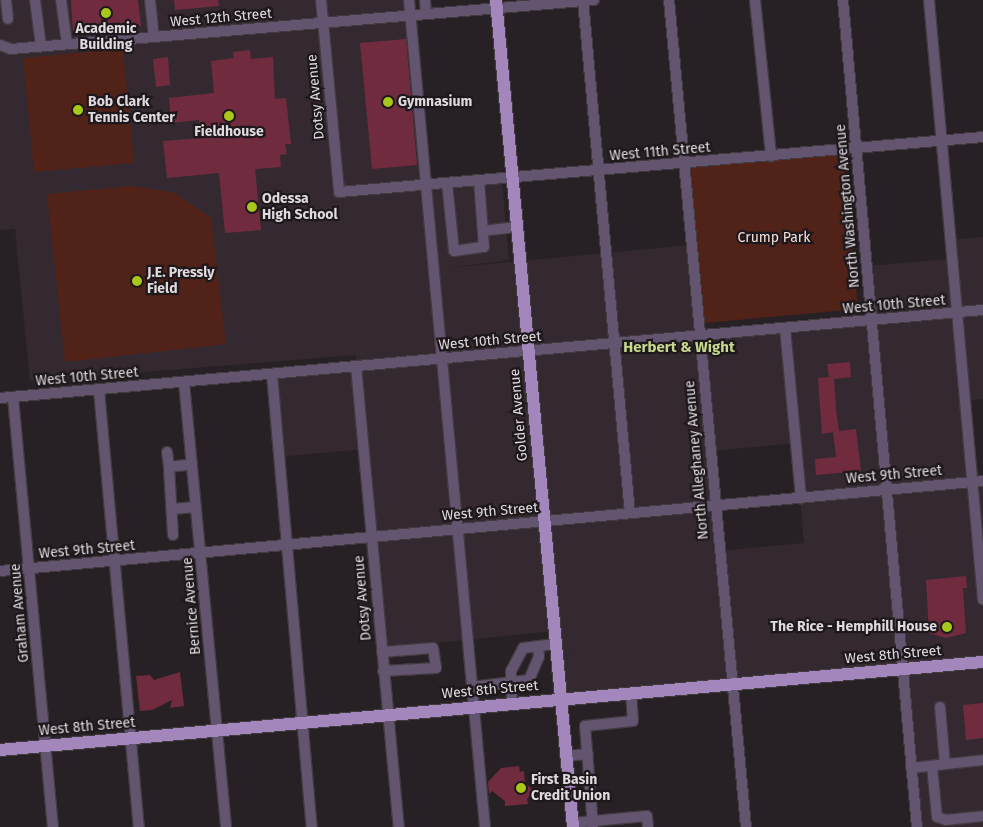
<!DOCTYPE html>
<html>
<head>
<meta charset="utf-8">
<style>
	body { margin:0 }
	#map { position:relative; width:983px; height:827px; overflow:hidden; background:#272126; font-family:"Fira Sans",sans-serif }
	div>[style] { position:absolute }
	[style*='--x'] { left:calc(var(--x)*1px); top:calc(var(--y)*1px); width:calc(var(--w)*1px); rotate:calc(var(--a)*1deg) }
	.built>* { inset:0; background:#352931 }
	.green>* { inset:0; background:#512217 }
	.building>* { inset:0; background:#702c3e }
	.roads { filter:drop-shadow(1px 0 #413b40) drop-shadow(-1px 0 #413b40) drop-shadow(0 1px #413b40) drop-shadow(0 -1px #413b40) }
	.minor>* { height:10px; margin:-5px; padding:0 5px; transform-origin:5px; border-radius:5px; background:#63556f }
	.major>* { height:12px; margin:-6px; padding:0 6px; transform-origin:6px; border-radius:6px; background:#a386bb }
	.dots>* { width:14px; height:14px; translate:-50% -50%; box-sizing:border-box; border:2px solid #1e181c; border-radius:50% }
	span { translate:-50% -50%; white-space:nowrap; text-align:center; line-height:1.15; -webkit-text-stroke:4.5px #1e181c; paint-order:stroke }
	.street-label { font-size:14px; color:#dedadd }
	.poi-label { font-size:14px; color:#dedadd; font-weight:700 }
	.left { translate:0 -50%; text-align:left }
	.right { translate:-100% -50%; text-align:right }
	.park-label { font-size:14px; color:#f5dfd9 }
	.neighbourhood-label { font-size:15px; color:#c5d98e; font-weight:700 }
</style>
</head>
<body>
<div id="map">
	<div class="built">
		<div style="clip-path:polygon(evenodd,0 0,407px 0,428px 185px,502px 182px,509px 260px,446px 268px,691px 245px,700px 335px,872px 320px,867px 266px,950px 259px,949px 240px,983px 237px,983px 399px,965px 401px,971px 482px,983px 481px,983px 827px,917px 827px,902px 671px,561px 702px,556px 656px,581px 653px,556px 655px,554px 631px,384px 648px,365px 449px,277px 457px,269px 374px,357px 366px,356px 355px,30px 381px,15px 229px,0 230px,0 0,795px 443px,804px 543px,720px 551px,711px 451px,795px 443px)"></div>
	</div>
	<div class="green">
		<div style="clip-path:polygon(123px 49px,134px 163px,34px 172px,23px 58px)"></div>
		<div style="clip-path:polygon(843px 153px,858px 309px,705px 323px,690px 167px)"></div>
		<div style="clip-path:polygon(132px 186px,175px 193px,211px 218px,226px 344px,65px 362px,47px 194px)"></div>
	</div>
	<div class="building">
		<div style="clip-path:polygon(71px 0,138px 0,141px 26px,73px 31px)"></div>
		<div style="clip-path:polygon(174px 0,218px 0,219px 6px,175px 10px)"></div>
		<div style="clip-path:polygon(406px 39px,417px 165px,372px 169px,360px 43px)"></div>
		<div style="clip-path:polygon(250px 50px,251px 59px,273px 57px,275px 99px,286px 98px,291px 144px,285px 144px,287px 154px,280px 155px,281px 167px,255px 169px,261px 230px,225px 233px,219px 173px,167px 178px,163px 141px,201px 138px,199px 120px,171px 123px,169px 98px,214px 93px,211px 61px,234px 58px,233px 52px)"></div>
		<div style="clip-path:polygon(168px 57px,170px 85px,156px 87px,153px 59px)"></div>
		<div style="clip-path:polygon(850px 362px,851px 377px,834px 379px,836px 409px,839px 431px,856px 429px,861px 471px,816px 475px,815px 459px,836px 457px,833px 432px,822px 434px,818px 378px,829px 377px,827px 364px)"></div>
		<div style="clip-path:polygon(966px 576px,967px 588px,963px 588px,966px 633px,946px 638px,929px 633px,926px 580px)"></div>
		<div style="clip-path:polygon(180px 672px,184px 706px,170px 708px,172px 700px,152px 710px,140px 711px,136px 676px,150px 675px,154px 680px)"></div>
		<div style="clip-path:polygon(983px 703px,983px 738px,966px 740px,963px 705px)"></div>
		<div style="clip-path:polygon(519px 766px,520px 772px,524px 771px,525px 783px,534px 791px,527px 799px,528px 804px,505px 806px,505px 801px,492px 791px,489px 794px,488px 782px,501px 768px)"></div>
	</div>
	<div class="roads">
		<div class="minor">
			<div style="--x:6;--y:0;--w:19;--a:84"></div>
			<div style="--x:35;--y:0;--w:46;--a:82.6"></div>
			<div style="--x:61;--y:0;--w:44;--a:82.2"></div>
			<div style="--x:150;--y:0;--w:37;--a:84"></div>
			<div style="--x:321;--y:0;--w:193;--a:84.6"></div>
			<div style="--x:339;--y:192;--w:646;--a:-4.88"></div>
			<div style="--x:409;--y:0;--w:830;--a:84.75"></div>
			<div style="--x:425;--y:0;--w:14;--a:86"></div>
			<div style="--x:583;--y:0;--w:515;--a:84.77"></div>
			<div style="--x:669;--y:0;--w:831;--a:84.68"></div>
			<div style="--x:755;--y:0;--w:157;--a:84.1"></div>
			<div style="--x:843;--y:0;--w:830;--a:84.89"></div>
			<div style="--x:929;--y:0;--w:602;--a:84.86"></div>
			<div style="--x:0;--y:45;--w:12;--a:20"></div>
			<div style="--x:11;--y:49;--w:585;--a:-4.8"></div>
			<div style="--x:447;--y:183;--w:68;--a:84.1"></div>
			<div style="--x:454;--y:251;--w:30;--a:-8"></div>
			<div style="--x:484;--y:247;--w:66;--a:-94.3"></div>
			<div style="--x:483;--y:231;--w:34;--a:-7"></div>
			<div style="--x:785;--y:328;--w:171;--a:84.6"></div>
			<div style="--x:356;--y:366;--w:463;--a:84.7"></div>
			<div style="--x:272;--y:374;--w:455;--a:85"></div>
			<div style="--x:184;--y:382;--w:447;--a:84.6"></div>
			<div style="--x:99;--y:390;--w:439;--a:84.8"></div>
			<div style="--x:13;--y:397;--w:432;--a:84.7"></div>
			<div style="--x:0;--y:398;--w:987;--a:-5.12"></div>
			<div style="--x:167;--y:452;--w:15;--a:82"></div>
			<div style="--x:172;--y:509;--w:24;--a:-5"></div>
			<div style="--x:173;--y:535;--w:68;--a:-93.4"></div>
			<div style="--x:169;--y:467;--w:23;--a:-7"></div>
			<div style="--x:0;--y:571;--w:987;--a:-5.23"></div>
			<div style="--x:382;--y:652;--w:51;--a:-4.5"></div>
			<div style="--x:433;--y:648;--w:20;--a:81"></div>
			<div style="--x:436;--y:668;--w:53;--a:176.8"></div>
			<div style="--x:472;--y:687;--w:57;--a:-7"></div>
			<div style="--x:529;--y:680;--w:25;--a:-67"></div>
			<div style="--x:539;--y:657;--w:11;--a:-95"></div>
			<div style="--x:512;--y:703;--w:32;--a:-92"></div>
			<div style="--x:511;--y:671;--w:26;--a:-62"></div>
			<div style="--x:523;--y:648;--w:31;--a:-7"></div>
			<div style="--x:940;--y:707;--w:57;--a:85"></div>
			<div style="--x:566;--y:756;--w:22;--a:-5"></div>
			<div style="--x:932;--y:766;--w:51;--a:84.4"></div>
			<div style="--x:937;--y:817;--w:9;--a:18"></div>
			<div style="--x:946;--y:820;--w:37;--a:-6"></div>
			<div style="--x:911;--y:768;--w:72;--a:-6.3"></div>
			<div style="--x:572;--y:823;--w:75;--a:-5.3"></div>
			<div style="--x:647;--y:816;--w:11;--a:85"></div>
			<div style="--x:593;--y:827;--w:101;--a:-94.5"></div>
			<div style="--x:585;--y:726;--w:48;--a:-5.9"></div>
			<div style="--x:633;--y:721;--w:28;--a:-94"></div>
		</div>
		<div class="major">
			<div style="--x:496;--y:0;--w:831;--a:84.68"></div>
			<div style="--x:0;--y:750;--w:987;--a:-5.12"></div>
		</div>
	</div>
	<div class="dots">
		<div style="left:106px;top:13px;background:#a9c71b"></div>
		<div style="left:388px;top:102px;background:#a9c71b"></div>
		<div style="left:78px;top:110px;background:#a9c71b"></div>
		<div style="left:229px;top:116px;background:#a9c71b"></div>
		<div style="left:252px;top:207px;background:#a9c71b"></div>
		<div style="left:137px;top:281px;background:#a9c71b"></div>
		<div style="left:947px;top:627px;background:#a9c71b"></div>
		<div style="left:521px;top:788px;background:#a9c71b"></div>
	</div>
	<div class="street-label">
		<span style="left:221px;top:18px;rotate:-5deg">West 12th Street</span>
		<span style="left:316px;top:97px;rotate:-95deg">Dotsy Avenue</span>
		<span style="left:660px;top:152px;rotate:-5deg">West 11th Street</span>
		<span style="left:848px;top:206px;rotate:-95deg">North Washington Avenue</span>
		<span style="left:894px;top:305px;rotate:-5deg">West 10th Street</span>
		<span style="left:490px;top:341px;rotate:-5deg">West 10th Street</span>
		<span style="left:87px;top:377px;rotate:-5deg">West 10th Street</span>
		<span style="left:519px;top:415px;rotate:-95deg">Golder Avenue</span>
		<span style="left:697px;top:460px;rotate:-95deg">North Alleghaney Avenue</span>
		<span style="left:894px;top:475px;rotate:-5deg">West 9th Street</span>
		<span style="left:490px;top:512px;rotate:-5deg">West 9th Street</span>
		<span style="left:87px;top:550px;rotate:-5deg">West 9th Street</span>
		<span style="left:363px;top:598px;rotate:-95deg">Dotsy Avenue</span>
		<span style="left:192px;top:606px;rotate:-95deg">Bernice Avenue</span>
		<span style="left:20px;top:613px;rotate:-95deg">Graham Avenue</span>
		<span style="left:893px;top:655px;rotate:-5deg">West 8th Street</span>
		<span style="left:490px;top:690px;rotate:-5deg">West 8th Street</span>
		<span style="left:87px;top:727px;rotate:-5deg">West 8th Street</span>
	</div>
	<div class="poi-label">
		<span style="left:106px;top:37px">Academic<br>Building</span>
		<span class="left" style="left:88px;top:110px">Bob Clark<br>Tennis Center</span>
		<span class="left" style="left:398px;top:102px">Gymnasium</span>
		<span style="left:229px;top:132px">Fieldhouse</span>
		<span class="left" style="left:262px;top:207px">Odessa<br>High School</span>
		<span class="left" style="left:147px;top:281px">J.E. Pressly<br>Field</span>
		<span class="right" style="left:937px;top:627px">The Rice - Hemphill House</span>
		<span class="left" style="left:531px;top:788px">First Basin<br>Credit Union</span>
	</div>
	<div class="park-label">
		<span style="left:774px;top:238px">Crump Park</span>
	</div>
	<div class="neighbourhood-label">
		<span style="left:679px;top:348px">Herbert &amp; Wight</span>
	</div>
</div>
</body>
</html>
